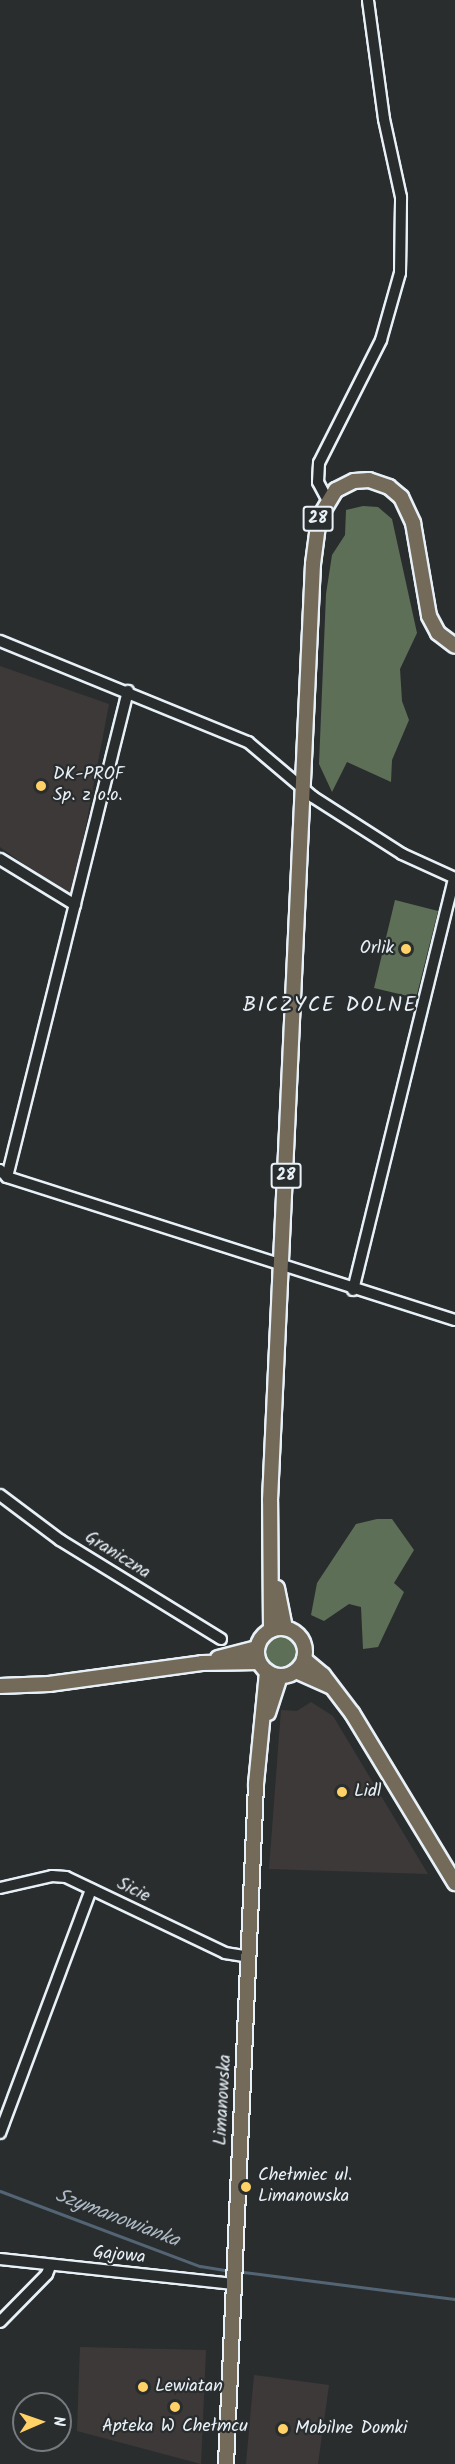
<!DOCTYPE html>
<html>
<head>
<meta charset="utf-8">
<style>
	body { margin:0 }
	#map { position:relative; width:455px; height:2464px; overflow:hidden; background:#2a2d2e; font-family:Kalam,sans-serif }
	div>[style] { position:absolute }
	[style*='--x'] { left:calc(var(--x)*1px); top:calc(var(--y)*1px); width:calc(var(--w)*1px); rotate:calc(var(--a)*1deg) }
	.built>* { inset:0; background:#3d3939 }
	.green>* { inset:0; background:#5e6f58 }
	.round { border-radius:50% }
	.stream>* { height:3px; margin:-1.5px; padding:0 1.5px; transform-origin:1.5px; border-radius:1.5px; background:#536575 }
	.roads { filter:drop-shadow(2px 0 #e8f1f8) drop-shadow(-2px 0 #e8f1f8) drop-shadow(0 2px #e8f1f8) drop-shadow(0 -2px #e8f1f8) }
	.minor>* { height:10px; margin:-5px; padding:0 5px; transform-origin:5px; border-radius:5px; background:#2a2d2e }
	.major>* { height:14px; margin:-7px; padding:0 7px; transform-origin:7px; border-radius:7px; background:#746a5a }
	.major>.ring { margin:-7px; padding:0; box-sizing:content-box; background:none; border:14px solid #746a5a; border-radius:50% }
	.dots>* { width:16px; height:16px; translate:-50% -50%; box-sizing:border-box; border:3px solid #2a2d2e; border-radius:50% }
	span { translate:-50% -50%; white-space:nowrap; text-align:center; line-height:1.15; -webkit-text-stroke:4.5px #2a2d2e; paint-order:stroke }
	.shield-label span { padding:2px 4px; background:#2a2d2e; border:2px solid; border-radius:4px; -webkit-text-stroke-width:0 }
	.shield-label { font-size:16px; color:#e8f1f8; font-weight:700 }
	.poi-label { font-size:18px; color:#e8f1f8 }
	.left { translate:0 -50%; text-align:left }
	.right { translate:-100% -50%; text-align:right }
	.street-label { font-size:18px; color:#e8f1f8 }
	.water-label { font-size:20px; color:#acb9c4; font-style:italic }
	.quarter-label { font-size:21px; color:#e8f1f8; letter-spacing:1.5px }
	.north { position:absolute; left:12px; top:2392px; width:60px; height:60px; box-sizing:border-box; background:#2a2d2e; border:2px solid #767b7f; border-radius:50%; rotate:88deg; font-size:16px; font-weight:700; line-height:24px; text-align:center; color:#e8f1f8 }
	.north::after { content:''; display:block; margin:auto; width:21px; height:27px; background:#ffd166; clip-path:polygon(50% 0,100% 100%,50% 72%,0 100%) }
</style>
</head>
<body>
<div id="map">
	<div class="built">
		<div style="clip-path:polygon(0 666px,109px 704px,72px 899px,0 847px)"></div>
		<div style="clip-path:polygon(311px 1702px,333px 1716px,428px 1874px,269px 1869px,281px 1710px,297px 1711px)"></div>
		<div style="clip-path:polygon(80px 2347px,206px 2350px,201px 2464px,77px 2431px)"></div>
		<div style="clip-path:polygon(254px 2375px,329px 2385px,318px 2464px,246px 2464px)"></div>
	</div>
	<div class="green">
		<div style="clip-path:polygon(363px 506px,378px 507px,392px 519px,417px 633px,400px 669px,402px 701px,409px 720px,392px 760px,391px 782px,347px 762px,332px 792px,319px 764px,326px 594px,332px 555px,345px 535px,346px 510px)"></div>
		<div style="clip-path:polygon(395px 900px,438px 911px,416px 998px,374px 988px)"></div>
		<div style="clip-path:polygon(377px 1519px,392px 1519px,414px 1550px,394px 1583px,404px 1592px,378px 1647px,363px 1649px,361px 1607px,349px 1604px,324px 1621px,311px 1615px,317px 1583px,356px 1524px)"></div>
		<div class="round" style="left:265px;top:1636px;width:32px;height:32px"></div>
	</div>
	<div class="stream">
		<div style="--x:0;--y:2191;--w:214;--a:20.6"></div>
		<div style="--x:200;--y:2266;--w:25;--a:9"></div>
		<div style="--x:243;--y:2272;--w:214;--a:7.3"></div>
	</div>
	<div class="roads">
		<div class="minor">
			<div style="--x:327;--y:499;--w:19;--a:-118"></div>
			<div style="--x:318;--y:482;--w:19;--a:-87"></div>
			<div style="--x:319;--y:463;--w:138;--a:-63.2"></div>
			<div style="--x:381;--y:340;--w:70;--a:-74.2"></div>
			<div style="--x:400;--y:273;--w:76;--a:-89.2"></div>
			<div style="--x:401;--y:197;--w:80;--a:-102.3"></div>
			<div style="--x:384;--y:119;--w:120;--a:-97.7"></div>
			<div style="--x:0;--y:641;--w:268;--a:22.2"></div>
			<div style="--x:248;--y:742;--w:85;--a:40.2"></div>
			<div style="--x:313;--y:797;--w:106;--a:32.6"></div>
			<div style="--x:402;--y:854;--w:58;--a:24.4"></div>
			<div style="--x:0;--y:859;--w:88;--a:31.5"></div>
			<div style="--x:0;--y:1170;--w:10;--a:45"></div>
			<div style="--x:7;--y:1177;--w:470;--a:17.7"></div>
			<div style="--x:7;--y:1177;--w:501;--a:-76.02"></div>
			<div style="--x:353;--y:1290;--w:424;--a:-76.2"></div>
			<div style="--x:0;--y:1495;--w:75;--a:36.9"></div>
			<div style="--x:60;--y:1540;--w:189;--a:31.6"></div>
			<div style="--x:0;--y:1888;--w:53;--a:-13"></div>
			<div style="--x:52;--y:1876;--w:14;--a:4"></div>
			<div style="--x:66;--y:1877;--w:176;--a:25.5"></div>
			<div style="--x:225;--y:1953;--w:24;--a:9"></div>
			<div style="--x:0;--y:2133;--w:260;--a:-69.5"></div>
			<div style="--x:0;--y:2259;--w:235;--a:6.1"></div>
			<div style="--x:0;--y:2322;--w:67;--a:-45.6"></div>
			<div style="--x:47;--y:2274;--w:9;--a:-69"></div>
		</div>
		<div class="major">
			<div style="--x:277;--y:1588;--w:41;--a:78.7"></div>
			<div class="ring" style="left:257px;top:1628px;width:34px;height:34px"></div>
			<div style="--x:271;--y:1630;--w:130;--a:-90.4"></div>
			<div style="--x:270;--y:1500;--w:937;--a:-87.37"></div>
			<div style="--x:313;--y:564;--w:46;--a:-82.6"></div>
			<div style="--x:319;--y:518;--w:33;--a:-59"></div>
			<div style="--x:336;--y:490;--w:20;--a:-27"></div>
			<div style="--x:354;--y:481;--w:15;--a:-4"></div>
			<div style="--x:369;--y:480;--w:21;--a:19"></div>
			<div style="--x:389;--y:487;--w:16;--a:40"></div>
			<div style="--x:401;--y:497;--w:29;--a:65"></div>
			<div style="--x:413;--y:523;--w:94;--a:80.2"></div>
			<div style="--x:429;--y:616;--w:19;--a:62"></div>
			<div style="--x:438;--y:633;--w:21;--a:37"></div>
			<div style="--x:218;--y:1658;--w:40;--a:-14.4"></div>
			<div style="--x:304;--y:1659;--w:25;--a:40"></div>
			<div style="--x:323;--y:1675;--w:48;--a:52.7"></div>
			<div style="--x:352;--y:1713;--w:199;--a:58.8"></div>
			<div style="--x:296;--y:1671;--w:37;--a:24"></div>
			<div style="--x:0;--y:1686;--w:49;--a:-2.3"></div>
			<div style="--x:49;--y:1684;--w:154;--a:-7.8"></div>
			<div style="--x:202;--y:1663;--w:57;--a:-1"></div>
			<div style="--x:268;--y:1713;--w:38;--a:-72"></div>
			<div style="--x:226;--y:2464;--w:681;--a:-87.47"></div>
			<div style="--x:256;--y:1784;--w:113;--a:-84.4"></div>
		</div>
	</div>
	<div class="dots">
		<div style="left:41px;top:786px;background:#ffd166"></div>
		<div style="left:406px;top:949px;background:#ffd166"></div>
		<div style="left:342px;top:1792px;background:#ffd166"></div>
		<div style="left:246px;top:2187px;background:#ffd166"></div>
		<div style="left:143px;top:2387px;background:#ffd166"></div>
		<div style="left:175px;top:2407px;background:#ffd166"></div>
		<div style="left:283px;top:2429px;background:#ffd166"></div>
	</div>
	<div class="shield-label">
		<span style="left:318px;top:519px">28</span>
		<span style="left:286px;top:1176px">28</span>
	</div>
	<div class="poi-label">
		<span class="left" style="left:53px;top:786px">DK-PROF<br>Sp. z o.o.</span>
		<span class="right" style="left:394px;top:949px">Orlik</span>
		<span class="left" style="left:354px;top:1792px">Lidl</span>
		<span class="left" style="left:258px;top:2187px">Chełmiec ul.<br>Limanowska</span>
		<span class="left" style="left:155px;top:2387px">Lewiatan</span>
		<span style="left:175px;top:2427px">Apteka W Chełmcu</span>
		<span class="left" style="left:295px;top:2429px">Mobilne Domki</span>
	</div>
	<div class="street-label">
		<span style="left:117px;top:1556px;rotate:32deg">Graniczna</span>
		<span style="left:133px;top:1891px;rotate:26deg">Sicie</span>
		<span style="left:224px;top:2100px;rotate:-87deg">Limanowska</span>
		<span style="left:119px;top:2256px;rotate:6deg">Gajowa</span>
	</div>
	<div class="water-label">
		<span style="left:117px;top:2219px;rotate:21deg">Szymanowianka</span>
	</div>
	<div class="quarter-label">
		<span style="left:330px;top:1006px">BICZYCE DOLNE</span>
	</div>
	<div class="north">N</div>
</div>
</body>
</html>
